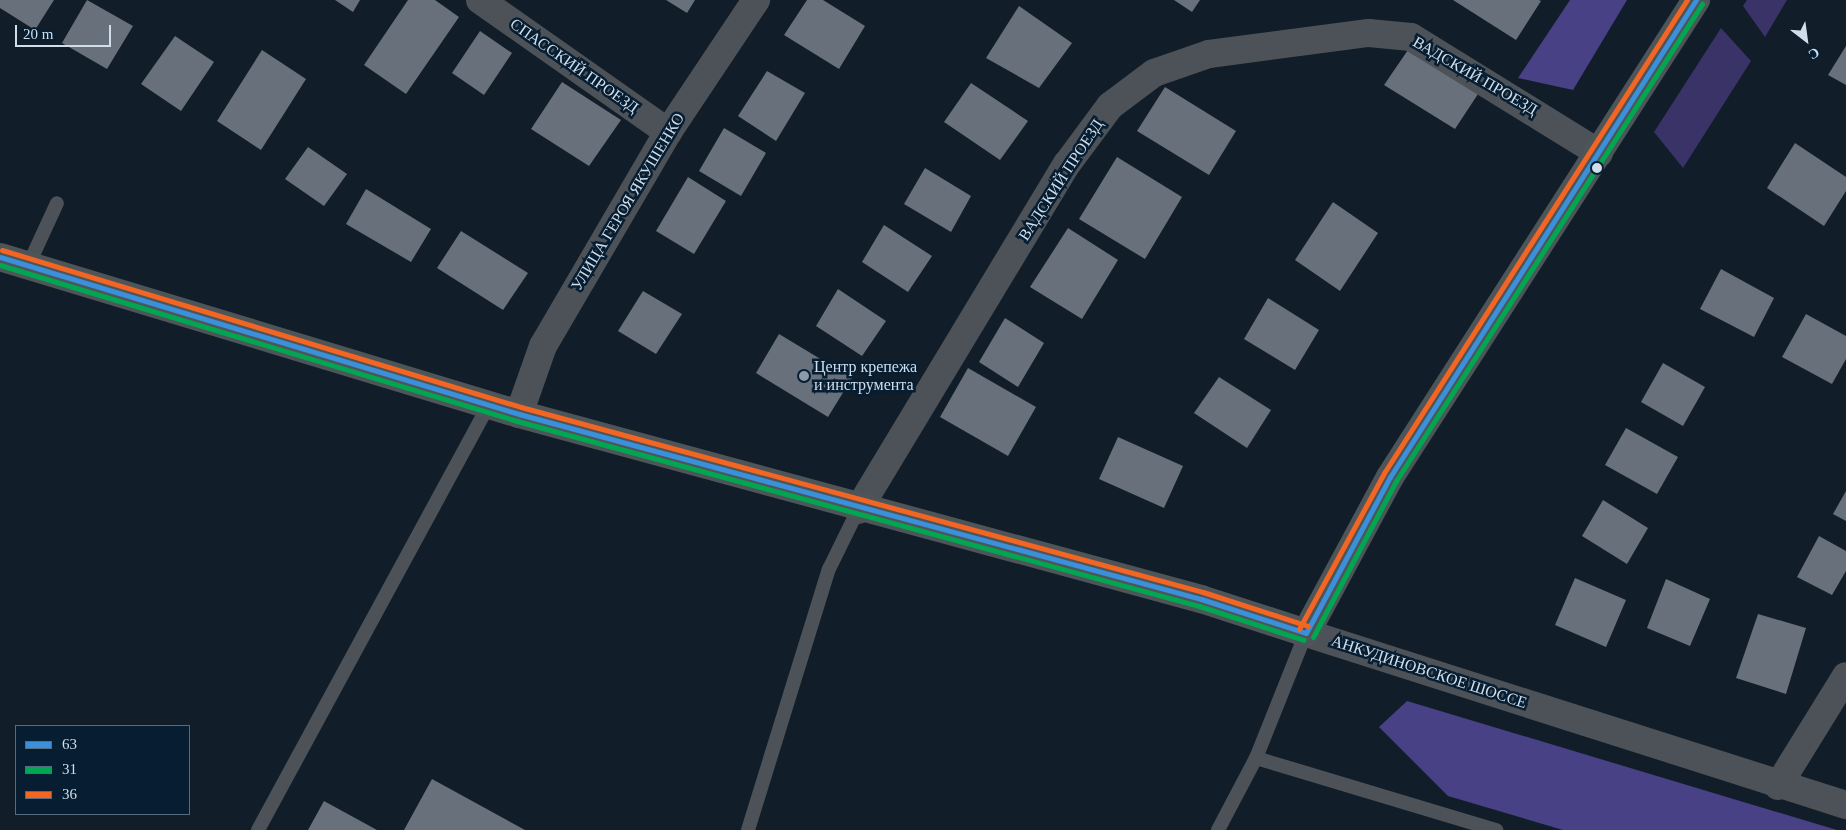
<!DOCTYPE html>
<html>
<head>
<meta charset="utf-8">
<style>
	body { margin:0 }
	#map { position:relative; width:1846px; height:830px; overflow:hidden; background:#111d28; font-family:Georgia,serif }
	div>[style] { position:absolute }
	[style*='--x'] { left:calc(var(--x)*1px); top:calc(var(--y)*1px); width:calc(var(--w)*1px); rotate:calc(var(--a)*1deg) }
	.green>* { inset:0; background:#393367 }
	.forest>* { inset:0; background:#484185 }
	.building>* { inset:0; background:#68707b }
	.service>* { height:14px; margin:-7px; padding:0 7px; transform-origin:7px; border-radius:7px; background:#4c5257 }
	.minor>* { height:28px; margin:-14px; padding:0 14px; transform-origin:14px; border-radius:14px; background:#4c5257 }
	.tertiary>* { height:28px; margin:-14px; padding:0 14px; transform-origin:14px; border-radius:14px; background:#4c5257 }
	.secondary>* { height:28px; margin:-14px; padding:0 14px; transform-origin:14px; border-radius:14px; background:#4e5559 }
	.bus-1>* { height:5px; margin:-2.5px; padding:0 2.5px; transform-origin:2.5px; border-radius:2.5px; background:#3a90db }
	.bus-2>* { height:5px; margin:-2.5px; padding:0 2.5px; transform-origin:2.5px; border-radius:2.5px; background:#00a651 }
	.bus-3>* { height:5px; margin:-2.5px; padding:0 2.5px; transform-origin:2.5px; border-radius:2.5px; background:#f26522 }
	.dots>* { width:14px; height:14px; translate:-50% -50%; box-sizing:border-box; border:2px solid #071e32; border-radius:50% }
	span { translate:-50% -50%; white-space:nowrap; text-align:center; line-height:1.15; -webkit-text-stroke:5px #071e32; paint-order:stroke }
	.street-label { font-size:16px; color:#d0deeb }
	.poi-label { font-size:16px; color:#d0deeb }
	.left { translate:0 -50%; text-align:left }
	.legend { position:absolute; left:15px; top:725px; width:175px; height:90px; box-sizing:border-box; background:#071e32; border:1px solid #576b7c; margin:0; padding:6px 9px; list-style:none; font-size:15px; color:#d0deeb }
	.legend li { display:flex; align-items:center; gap:10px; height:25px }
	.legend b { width:25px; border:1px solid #576b7c }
	.north { position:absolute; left:1781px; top:15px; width:50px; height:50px; -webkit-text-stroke:4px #071e32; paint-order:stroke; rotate:150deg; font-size:14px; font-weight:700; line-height:20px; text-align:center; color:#d0deeb }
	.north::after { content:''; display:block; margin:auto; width:18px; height:22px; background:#d0deeb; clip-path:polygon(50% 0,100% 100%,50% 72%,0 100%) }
	.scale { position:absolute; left:15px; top:25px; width:96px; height:22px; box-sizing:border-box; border:2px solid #d0deeb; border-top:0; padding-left:6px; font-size:15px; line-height:18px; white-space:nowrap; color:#d0deeb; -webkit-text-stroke:4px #071e32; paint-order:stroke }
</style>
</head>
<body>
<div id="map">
	<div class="green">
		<div style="clip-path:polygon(1747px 0,1787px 0,1765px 37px,1743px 6px)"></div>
		<div style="clip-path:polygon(1721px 28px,1751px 61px,1683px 168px,1654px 132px)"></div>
	</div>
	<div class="forest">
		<div style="clip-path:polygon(1570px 0,1627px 0,1573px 90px,1518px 78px)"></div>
		<div style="clip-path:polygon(1407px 701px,1837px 830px,1563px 830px,1448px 796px,1379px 727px)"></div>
	</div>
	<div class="building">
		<div style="clip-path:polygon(0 0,54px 0,35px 30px,0 8px)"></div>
		<div style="clip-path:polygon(87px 0,133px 26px,107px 69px,62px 43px)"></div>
		<div style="clip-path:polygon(335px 0,360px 0,353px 12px)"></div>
		<div style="clip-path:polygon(408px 0,435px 0,459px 17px,406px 94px,364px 65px)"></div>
		<div style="clip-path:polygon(666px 0,695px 0,687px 13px)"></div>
		<div style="clip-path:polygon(807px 0,823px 0,865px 26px,839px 69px,784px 35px)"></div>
		<div style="clip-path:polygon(1174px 0,1200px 0,1192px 12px)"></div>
		<div style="clip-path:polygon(1453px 0,1539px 0,1541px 1px,1516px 40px)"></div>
		<div style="clip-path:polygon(1019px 6px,1072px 43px,1039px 88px,986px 58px)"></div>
		<div style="clip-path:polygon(480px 31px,512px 53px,484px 95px,452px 73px)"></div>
		<div style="clip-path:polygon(175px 36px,214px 62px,181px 111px,141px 84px)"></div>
		<div style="clip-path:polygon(1846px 46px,1846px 85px,1828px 75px)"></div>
		<div style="clip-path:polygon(1410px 47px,1480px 91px,1455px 129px,1384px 85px)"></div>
		<div style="clip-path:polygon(262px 50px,306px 79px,261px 150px,217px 121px)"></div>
		<div style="clip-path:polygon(767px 71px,805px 93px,776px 141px,738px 116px)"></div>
		<div style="clip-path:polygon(562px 82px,621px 120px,589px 166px,531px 129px)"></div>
		<div style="clip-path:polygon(971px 83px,1028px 121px,1000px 160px,944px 122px)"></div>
		<div style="clip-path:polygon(1165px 87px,1236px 131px,1209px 175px,1137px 131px)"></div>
		<div style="clip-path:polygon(724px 128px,766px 153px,741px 196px,699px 171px)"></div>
		<div style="clip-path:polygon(1795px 143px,1846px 177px,1846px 191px,1824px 226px,1767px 188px)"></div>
		<div style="clip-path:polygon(308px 147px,347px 174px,324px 206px,285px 179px)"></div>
		<div style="clip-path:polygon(1117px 157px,1182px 197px,1145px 259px,1079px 219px)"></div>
		<div style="clip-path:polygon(925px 168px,971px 196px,951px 232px,904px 204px)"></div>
		<div style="clip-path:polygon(688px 177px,726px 201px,694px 254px,656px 231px)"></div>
		<div style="clip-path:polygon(366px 189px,431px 229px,411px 262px,346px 224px)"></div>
		<div style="clip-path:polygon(1333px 202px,1378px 233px,1340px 291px,1295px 260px)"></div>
		<div style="clip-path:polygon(884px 225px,932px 256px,908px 292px,862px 262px)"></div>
		<div style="clip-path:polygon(1068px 228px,1118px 260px,1082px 319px,1030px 287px)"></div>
		<div style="clip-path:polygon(461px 231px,528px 273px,503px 310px,437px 268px)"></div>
		<div style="clip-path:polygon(1721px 269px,1774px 298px,1754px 337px,1700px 309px)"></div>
		<div style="clip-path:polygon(838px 289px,886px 321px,862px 356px,816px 326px)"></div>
		<div style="clip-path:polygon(643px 291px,682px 314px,656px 354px,618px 331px)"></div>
		<div style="clip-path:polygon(1268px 298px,1319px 330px,1295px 370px,1244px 339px)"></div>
		<div style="clip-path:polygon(1806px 314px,1846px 336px,1846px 359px,1832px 384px,1782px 357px)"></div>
		<div style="clip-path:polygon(1005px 318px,1044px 343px,1018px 387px,979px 362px)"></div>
		<div style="clip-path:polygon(779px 334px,852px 378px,828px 417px,756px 373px)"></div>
		<div style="clip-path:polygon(1663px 363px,1705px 387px,1683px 426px,1641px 402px)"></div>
		<div style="clip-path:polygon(968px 368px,1036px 407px,1008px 456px,940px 417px)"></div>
		<div style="clip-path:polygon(1219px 377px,1271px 410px,1247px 448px,1194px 413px)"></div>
		<div style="clip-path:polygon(1626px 428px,1678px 457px,1657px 494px,1605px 465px)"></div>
		<div style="clip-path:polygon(1118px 437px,1183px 466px,1164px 508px,1099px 479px)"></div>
		<div style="clip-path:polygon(1846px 491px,1846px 521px,1833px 514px)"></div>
		<div style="clip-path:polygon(1603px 500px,1648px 528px,1627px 564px,1582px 536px)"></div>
		<div style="clip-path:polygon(1819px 536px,1846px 551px,1846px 571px,1832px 595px,1797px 577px)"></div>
		<div style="clip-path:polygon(1575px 578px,1626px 600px,1606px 647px,1555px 625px)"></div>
		<div style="clip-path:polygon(1666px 579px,1710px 599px,1690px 646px,1647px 628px)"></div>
		<div style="clip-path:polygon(1758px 614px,1806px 628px,1786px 694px,1736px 678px)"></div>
		<div style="clip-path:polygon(432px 779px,525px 830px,404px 830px)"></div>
		<div style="clip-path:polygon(324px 801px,377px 830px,308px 830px)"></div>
	</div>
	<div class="service">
		<div style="--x:28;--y:266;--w:69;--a:-65.3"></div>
		<div style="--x:1256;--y:758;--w:251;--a:16.7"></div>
		<div style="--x:258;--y:830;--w:484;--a:-61.5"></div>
		<div style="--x:748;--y:830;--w:273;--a:-72.8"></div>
		<div style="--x:829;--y:569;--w:66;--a:-63.8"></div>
		<div style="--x:1218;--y:830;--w:81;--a:-62.2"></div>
		<div style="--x:1256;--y:758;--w:135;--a:-68.2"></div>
	</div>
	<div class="minor">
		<div style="--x:480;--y:0;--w:230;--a:35.1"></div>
		<div style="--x:519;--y:414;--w:72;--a:-70.6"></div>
		<div style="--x:543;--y:346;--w:248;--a:-59.7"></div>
		<div style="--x:668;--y:132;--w:159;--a:-56.3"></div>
		<div style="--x:858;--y:510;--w:404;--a:-58.9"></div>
		<div style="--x:1067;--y:164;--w:72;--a:-53.4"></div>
		<div style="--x:1110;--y:106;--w:55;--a:-36.9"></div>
		<div style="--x:1154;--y:73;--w:58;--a:-19.1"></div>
		<div style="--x:1209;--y:54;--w:161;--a:-7.5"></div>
		<div style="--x:1369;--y:33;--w:42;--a:5.4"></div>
		<div style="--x:1411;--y:37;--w:221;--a:31.7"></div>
		<div style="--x:1778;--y:786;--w:129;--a:-58.3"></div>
	</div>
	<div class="tertiary">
		<div style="--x:1306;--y:633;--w:567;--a:17.67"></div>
	</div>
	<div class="secondary">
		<div style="--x:0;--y:257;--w:542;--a:16.83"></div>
		<div style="--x:519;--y:414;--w:707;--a:15.18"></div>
		<div style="--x:1201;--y:599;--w:110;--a:17.9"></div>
		<div style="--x:1306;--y:633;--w:177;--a:-61.7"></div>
		<div style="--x:1390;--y:477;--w:567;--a:-57.32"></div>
	</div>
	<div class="bus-1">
		<div style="--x:0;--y:257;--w:542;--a:16.83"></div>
		<div style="--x:519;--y:414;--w:707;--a:15.18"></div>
		<div style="--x:1201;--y:599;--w:110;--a:17.9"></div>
		<div style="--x:1306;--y:633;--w:177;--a:-61.7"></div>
		<div style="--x:1390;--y:477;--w:567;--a:-57.32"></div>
	</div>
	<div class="bus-2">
		<div style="--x:0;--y:265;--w:540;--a:16.79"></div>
		<div style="--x:517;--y:421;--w:707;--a:15.18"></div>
		<div style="--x:1199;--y:606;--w:110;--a:17.9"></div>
		<div style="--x:1313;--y:637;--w:177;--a:-62"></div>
		<div style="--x:1396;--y:481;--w:567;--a:-57.32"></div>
	</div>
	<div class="bus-3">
		<div style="--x:2;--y:250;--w:542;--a:16.83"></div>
		<div style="--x:521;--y:407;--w:707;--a:15.18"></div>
		<div style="--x:1203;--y:592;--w:110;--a:17.9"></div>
		<div style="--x:1299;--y:629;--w:178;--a:-61.4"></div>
		<div style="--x:1384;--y:473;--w:562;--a:-57.36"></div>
	</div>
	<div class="dots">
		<div style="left:1597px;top:168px;background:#d0deeb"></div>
		<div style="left:804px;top:376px;background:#8d9aa7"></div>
	</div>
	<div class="street-label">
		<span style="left:574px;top:66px;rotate:35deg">СПАССКИЙ ПРОЕЗД</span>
		<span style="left:1475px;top:76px;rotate:30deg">ВАДСКИЙ ПРОЕЗД</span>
		<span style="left:1061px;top:180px;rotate:-57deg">ВАДСКИЙ ПРОЕЗД</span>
		<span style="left:628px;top:202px;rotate:-59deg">УЛИЦА ГЕРОЯ ЯКУШЕНКО</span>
		<span style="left:1429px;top:672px;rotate:18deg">АНКУДИНОВСКОЕ ШОССЕ</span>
	</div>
	<div class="poi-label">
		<span class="left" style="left:814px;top:376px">Центр крепежа<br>и инструмента</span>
	</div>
	<ul class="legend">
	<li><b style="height:6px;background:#3a90db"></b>63</li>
	<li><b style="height:6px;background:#00a651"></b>31</li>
	<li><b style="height:6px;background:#f26522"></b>36</li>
	</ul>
	<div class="north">С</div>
	<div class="scale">20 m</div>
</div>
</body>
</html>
